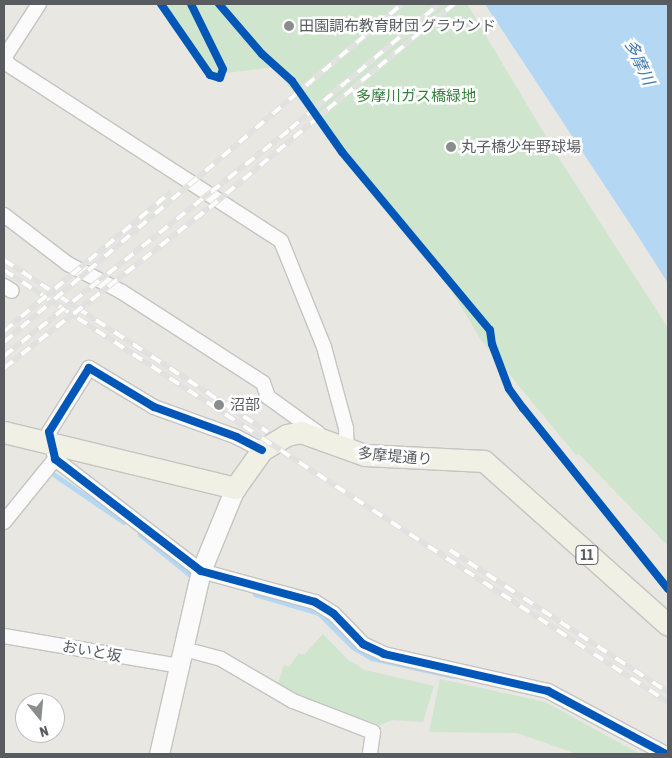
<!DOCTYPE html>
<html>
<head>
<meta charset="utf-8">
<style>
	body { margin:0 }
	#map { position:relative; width:672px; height:758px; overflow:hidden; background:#e8e7e2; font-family:"Asap Condensed","Noto Sans JP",sans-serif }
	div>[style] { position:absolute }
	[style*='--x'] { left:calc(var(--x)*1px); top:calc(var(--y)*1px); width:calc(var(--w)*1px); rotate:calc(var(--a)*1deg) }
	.green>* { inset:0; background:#cfe5cd }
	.water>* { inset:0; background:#b4d8f4 }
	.stream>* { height:4.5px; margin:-2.25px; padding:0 2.25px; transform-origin:2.25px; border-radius:2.25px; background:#b4d8f4 }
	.roads { filter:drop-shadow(1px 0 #c4c4c3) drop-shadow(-1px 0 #c4c4c3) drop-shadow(0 1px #c4c4c3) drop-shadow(0 -1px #c4c4c3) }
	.street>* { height:14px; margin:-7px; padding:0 7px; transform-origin:7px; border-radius:7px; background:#fcfbfb }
	.secondary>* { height:19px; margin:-9.5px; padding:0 9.5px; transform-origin:9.5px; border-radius:9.5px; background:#fcfbfb }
	.primary>* { height:21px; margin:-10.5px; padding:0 10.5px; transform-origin:10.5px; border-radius:10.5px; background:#f0f0e5 }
	.rail>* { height:5.5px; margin-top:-2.75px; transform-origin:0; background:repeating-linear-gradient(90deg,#fff 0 11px,#e1e1e0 0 22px); box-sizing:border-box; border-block:1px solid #e1e1e0 }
	.cycleway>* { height:8px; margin:-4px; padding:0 4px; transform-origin:4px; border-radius:4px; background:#0057b8 }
	.dots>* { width:14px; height:14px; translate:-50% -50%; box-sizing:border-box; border:2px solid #fff; border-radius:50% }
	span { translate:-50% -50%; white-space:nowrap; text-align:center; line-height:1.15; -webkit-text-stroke:5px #fff; paint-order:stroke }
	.shield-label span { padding:1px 4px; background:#fff; border:1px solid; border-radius:4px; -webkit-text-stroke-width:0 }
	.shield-label { font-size:14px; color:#585c60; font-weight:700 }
	.poi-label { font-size:15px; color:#585c60 }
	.left { translate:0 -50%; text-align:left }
	.park-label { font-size:15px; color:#36813a }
	.street-label { font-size:15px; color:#585c60 }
	.water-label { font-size:16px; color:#4079b5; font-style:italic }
	.frame { position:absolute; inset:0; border:5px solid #585c60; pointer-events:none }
	.north { position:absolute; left:15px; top:693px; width:50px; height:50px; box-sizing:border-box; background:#fff; border:1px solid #bcbebf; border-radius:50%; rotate:163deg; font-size:14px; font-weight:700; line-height:20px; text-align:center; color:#585c60 }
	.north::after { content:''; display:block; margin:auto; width:18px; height:22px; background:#8a8d8e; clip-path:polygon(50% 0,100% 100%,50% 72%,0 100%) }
</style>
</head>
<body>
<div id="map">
	<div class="green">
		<div style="clip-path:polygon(161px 4px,467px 4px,560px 160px,668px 328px,668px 546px,579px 454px,576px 455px,481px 340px,436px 264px,273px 67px,210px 75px)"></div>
		<div style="clip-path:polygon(323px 634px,348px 660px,365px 670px,434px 686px,423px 722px,392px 720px,380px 725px,299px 697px,277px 686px,284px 665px,289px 667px,299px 653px,304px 655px)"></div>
		<div style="clip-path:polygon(440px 679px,545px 702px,640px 754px,577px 754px,517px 733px,429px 732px)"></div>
	</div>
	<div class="water">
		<div style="clip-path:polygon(485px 4px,668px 4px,668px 283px,632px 227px)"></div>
	</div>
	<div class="stream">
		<div style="--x:55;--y:475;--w:83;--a:34.3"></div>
		<div style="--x:140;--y:534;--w:63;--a:39.2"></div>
		<div style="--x:255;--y:594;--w:67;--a:16.5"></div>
		<div style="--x:319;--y:613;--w:48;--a:45"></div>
		<div style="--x:353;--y:647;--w:22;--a:30"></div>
		<div style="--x:372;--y:658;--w:83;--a:12.5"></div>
	</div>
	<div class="roads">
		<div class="street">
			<div style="--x:4;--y:57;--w:9;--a:58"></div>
			<div style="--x:9;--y:65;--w:324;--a:32.9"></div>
			<div style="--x:281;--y:241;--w:114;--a:67.9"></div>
			<div style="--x:324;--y:347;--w:84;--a:74.8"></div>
			<div style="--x:346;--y:428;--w:23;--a:88"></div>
			<div style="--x:4;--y:58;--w:64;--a:-57.1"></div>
			<div style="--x:4;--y:215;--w:81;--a:37.4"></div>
			<div style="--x:68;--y:264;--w:61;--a:27.4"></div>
			<div style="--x:122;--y:292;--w:168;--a:32.8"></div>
			<div style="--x:263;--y:383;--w:15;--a:70"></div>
			<div style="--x:268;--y:397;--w:62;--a:35.8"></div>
			<div style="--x:4;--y:286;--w:9;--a:32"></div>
			<div style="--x:262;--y:450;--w:28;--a:-153"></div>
			<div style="--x:237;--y:437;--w:88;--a:-160.1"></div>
			<div style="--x:154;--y:407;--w:76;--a:-149"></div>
			<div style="--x:89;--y:368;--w:75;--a:122"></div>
			<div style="--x:49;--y:432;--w:28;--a:77"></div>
			<div style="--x:55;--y:459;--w:184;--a:37.5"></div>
			<div style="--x:201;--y:571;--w:118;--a:15.2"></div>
			<div style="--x:315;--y:602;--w:22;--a:32"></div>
			<div style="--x:334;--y:614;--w:42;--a:46"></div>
			<div style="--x:363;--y:644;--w:23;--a:25"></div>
			<div style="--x:384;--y:654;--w:168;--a:12.7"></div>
			<div style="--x:548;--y:691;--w:134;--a:28.1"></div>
			<div style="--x:4;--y:522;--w:81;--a:-51"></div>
			<div style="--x:4;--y:636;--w:179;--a:9.7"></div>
			<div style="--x:184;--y:649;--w:38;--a:15"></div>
			<div style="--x:221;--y:659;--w:83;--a:30.3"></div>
			<div style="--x:293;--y:701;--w:86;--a:21.2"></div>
			<div style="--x:373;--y:732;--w:22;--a:98"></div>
		</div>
		<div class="secondary">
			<div style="--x:159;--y:754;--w:188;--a:-77.1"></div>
			<div style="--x:201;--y:571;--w:90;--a:-67.7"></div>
		</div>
		<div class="primary">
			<div style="--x:4;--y:432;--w:238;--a:13.6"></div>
			<div style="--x:235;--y:488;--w:47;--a:-54.6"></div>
			<div style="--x:262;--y:450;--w:29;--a:-31"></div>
			<div style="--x:287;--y:435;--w:14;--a:-12"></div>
			<div style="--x:301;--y:432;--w:68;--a:19.8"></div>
			<div style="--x:365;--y:455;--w:119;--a:2.9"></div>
			<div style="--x:484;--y:461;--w:246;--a:41.7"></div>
		</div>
	</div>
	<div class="rail">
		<div style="--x:4;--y:260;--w:315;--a:33.1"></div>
		<div style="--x:4;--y:270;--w:792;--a:33.05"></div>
		<div style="--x:4;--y:331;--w:217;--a:-39.8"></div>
		<div style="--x:4;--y:342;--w:522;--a:-40.34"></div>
		<div style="--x:4;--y:356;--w:365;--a:-38.4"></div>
		<div style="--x:290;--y:129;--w:194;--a:-40"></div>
		<div style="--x:4;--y:368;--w:260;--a:-38"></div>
		<div style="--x:209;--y:208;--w:319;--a:-39.8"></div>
		<div style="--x:450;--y:550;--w:260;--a:33.1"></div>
	</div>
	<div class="cycleway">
		<div style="--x:161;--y:4;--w:86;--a:55.4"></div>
		<div style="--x:210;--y:75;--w:10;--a:17"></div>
		<div style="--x:220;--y:78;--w:9;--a:-72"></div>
		<div style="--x:223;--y:69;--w:72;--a:-116.2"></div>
		<div style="--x:219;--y:4;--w:66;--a:49.3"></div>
		<div style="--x:262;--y:54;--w:40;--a:42"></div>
		<div style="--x:292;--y:81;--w:87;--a:54.8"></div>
		<div style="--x:342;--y:152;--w:231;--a:50.3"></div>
		<div style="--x:490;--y:330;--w:14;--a:82"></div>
		<div style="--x:492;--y:344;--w:48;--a:69.3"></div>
		<div style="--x:509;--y:389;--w:24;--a:54"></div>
		<div style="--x:523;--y:408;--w:232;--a:51.3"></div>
		<div style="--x:262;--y:450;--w:28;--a:-153"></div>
		<div style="--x:237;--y:437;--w:88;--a:-160.1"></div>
		<div style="--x:154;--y:407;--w:76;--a:-149"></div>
		<div style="--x:89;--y:368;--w:75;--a:122"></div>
		<div style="--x:49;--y:432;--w:28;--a:77"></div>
		<div style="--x:55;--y:459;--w:184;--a:37.5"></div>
		<div style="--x:201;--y:571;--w:118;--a:15.2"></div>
		<div style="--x:315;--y:602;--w:22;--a:32"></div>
		<div style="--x:334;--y:614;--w:42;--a:46"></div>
		<div style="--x:363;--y:644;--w:23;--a:25"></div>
		<div style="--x:384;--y:654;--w:168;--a:12.7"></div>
		<div style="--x:548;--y:691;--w:134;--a:28.1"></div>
	</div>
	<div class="dots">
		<div style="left:289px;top:26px;background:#8a8d8e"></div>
		<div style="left:451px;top:147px;background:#8a8d8e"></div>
		<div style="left:219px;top:405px;background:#8a8d8e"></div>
	</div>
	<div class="shield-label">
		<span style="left:587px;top:555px">11</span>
	</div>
	<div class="poi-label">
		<span class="left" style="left:299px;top:26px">田園調布教育財団 グラウンド</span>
		<span class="left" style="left:461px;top:147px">丸子橋少年野球場</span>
		<span class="left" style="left:230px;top:405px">沼部</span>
	</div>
	<div class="park-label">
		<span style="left:416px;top:96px">多摩川ガス橋緑地</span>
	</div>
	<div class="street-label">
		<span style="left:395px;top:456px;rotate:5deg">多摩堤通り</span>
		<span style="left:92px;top:651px;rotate:10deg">おいと坂</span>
	</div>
	<div class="water-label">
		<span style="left:640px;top:62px;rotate:65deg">多摩川</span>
	</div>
	<div class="frame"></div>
	<div class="north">N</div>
</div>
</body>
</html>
